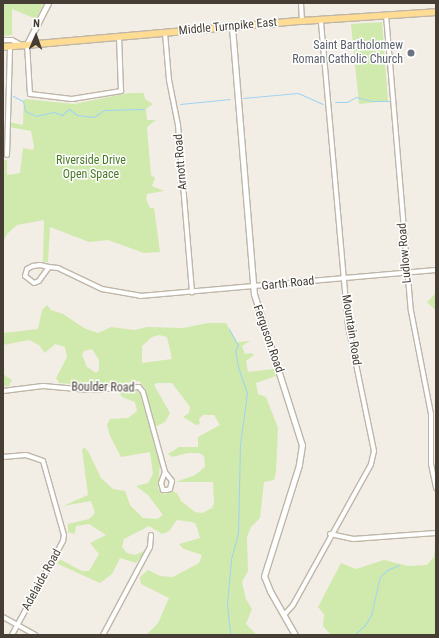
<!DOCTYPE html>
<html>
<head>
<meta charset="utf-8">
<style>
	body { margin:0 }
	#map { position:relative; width:439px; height:638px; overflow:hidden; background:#f3eee5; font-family:"Roboto Condensed",sans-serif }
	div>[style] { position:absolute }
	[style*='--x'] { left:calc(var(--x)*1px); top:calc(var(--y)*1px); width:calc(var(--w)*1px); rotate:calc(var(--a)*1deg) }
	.green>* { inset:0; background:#d0e9ad }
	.stream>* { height:1px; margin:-0.5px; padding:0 0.5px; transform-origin:0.5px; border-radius:0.5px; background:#a0d3f2 }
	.roads { filter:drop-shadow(1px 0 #bfb6a8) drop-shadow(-1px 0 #bfb6a8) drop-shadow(0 1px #bfb6a8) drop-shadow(0 -1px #bfb6a8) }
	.minor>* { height:4px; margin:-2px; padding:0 2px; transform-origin:2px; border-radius:2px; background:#fff }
	.tertiary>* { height:5px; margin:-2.5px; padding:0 2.5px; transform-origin:2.5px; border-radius:2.5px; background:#fff }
	.primary>* { height:6px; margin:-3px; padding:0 3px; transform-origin:3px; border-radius:3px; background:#ffdc93 }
	.dots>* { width:11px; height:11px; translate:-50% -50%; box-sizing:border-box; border:2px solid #fff; border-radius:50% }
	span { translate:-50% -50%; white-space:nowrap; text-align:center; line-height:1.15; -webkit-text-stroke:3px #fff; paint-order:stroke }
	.street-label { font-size:12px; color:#463e35 }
	.worship-label { font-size:12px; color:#5b616d }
	.right { translate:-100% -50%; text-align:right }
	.park-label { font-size:12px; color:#497927 }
	.frame { position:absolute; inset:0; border:4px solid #463e35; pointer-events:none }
	.north { position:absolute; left:16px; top:16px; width:40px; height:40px; -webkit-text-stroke:3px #fff; paint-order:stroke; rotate:2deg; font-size:11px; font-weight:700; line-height:16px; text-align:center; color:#463e35 }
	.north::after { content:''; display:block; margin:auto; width:14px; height:18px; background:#463e35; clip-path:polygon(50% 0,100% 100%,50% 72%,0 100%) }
</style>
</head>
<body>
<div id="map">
	<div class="green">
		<div style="clip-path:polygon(3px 3px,44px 3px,36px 19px,12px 9px,12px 35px,3px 36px)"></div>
		<div style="clip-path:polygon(382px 22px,388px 101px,359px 104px,351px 24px)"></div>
		<div style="clip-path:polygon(129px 93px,144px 93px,145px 99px,153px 104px,146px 109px,147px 120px,156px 120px,147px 127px,151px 175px,155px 178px,152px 186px,164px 191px,147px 194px,146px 199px,150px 208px,154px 208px,160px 252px,144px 253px,108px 240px,89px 242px,50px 227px,48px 262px,43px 262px,44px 220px,17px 225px,7px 234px,3px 242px,3px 160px,7px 160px,7px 175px,20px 173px,23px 148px,33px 150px,34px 146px,31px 131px,9px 127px,9px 122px,23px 125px,24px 99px,74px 104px)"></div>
		<div style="clip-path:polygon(436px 293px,436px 311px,427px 302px)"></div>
		<div style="clip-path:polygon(evenodd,47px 305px,51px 310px,63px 314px,84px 328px,98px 333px,111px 327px,134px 330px,147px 327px,183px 328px,208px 323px,226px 323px,237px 342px,250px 341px,242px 346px,245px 354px,251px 353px,254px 355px,246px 361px,248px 372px,274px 369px,276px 376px,256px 383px,258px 394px,266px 397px,278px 428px,276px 472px,274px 480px,264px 482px,260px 518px,251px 527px,247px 537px,248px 571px,242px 582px,246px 599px,252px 609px,246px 624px,257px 635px,146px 635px,158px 623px,169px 598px,141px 584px,140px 577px,148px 570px,160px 576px,173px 577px,199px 563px,202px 555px,184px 549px,179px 544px,200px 538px,196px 524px,192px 522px,177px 520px,169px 531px,162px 534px,149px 526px,124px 539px,122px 547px,127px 553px,135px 555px,144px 551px,144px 553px,136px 563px,120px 558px,112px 574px,100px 583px,58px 564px,58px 561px,61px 560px,82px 571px,89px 571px,99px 554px,90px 543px,106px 535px,89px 524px,76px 526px,75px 534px,68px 532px,68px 524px,89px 519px,95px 513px,91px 501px,63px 506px,88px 495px,82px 449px,85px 448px,88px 451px,101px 478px,113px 489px,125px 491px,130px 505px,143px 518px,157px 519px,163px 515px,148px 495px,136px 486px,148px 483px,153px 474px,150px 452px,121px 457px,110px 436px,107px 425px,110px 419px,128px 418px,137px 411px,135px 402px,122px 397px,119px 392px,136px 390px,140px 394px,160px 464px,158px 489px,165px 494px,172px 491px,177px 493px,181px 501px,195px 512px,202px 513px,212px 508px,214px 503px,213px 482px,176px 482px,195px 475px,205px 467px,204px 456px,199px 453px,188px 453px,172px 457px,168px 454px,179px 447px,198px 447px,198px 437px,220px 425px,214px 415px,203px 415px,199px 419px,200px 424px,196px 425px,183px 417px,189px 413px,190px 407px,172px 383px,157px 383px,154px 385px,170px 413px,165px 422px,157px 426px,152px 423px,145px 388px,139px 381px,101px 386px,59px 383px,56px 378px,67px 357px,65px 347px,55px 344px,45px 353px,39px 345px,29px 340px,3px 345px,3px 333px,38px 329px,42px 310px,47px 305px,159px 335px,167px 337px,172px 359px,142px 363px,142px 346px,152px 337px,159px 335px,47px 305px,92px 349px,99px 360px,99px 370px,96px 373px,87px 367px,82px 355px,84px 351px,92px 349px)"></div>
		<div style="clip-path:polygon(3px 374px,12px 380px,9px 386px,3px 386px)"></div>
		<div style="clip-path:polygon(435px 541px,436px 635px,332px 635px,328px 632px,323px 626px,324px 614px,318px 607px,341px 563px,356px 569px,384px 560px,408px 566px,427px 565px,434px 557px)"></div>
	</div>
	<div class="stream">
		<div style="--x:13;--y:96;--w:11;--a:27"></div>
		<div style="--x:23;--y:101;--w:10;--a:79"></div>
		<div style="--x:25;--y:111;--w:12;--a:24"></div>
		<div style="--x:36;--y:116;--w:18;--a:-13"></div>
		<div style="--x:54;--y:112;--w:9;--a:21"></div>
		<div style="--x:62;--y:115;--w:9;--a:-41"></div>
		<div style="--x:69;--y:109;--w:10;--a:37"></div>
		<div style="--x:77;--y:115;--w:17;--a:7"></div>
		<div style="--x:94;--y:117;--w:12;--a:-35"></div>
		<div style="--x:104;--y:110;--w:40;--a:-1.4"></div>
		<div style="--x:243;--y:98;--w:55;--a:-5.2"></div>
		<div style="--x:298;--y:93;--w:27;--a:24"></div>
		<div style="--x:335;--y:102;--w:12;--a:0"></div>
		<div style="--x:347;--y:102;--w:10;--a:-29"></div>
		<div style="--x:356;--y:97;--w:16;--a:14"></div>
		<div style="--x:372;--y:101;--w:17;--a:0"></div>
		<div style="--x:180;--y:104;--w:50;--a:-5.7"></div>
		<div style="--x:229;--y:329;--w:18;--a:61"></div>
		<div style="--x:238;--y:345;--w:6;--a:121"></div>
		<div style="--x:235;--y:350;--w:17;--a:80"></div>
		<div style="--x:238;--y:367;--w:28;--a:71"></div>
		<div style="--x:247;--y:393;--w:51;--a:97.8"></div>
		<div style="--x:240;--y:444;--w:89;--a:91.3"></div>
		<div style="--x:238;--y:533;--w:28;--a:105"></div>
		<div style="--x:231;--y:560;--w:44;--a:95.2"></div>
		<div style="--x:227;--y:604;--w:31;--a:84"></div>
		<div style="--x:354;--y:635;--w:15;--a:-42"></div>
		<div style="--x:365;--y:625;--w:12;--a:-59"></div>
		<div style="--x:371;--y:615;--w:39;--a:-77"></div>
		<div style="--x:380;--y:577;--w:10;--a:-45"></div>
		<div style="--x:387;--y:570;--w:13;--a:-23"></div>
	</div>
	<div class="roads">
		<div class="minor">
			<div style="--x:301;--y:3;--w:18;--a:87"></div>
			<div style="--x:386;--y:15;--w:297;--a:85.2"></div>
			<div style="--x:411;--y:311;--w:105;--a:79"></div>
			<div style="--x:431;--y:414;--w:50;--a:90"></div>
			<div style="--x:431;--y:464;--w:25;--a:78"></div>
			<div style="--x:165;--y:33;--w:47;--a:85.1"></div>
			<div style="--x:169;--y:80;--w:46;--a:78.7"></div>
			<div style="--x:178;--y:125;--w:168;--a:85.2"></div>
			<div style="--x:3;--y:40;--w:9;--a:0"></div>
			<div style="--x:12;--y:40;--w:10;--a:29"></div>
			<div style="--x:27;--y:44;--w:50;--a:86.6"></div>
			<div style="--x:30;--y:94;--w:42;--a:6.8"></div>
			<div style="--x:72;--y:99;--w:50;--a:-9.3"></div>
			<div style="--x:121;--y:91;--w:54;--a:-92.1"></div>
			<div style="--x:7;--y:155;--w:109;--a:-88.4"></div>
			<div style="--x:49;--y:267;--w:17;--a:126"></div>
			<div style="--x:39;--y:281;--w:5;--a:158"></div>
			<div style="--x:34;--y:283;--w:11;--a:-142"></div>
			<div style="--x:25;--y:276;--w:7;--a:-74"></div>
			<div style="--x:27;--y:269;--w:7;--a:-27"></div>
			<div style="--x:33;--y:266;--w:7;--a:-8"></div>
			<div style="--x:40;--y:265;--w:9;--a:13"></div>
			<div style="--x:49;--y:267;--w:9;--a:6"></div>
			<div style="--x:58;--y:268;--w:49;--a:25.5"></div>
			<div style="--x:102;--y:289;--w:39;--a:10"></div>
			<div style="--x:140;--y:296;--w:297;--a:-5"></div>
			<div style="--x:3;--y:391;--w:40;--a:-7.1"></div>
			<div style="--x:43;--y:386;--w:46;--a:5"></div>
			<div style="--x:89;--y:390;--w:50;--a:-3.4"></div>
			<div style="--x:139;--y:387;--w:6;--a:51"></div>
			<div style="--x:143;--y:392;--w:83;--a:74.6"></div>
			<div style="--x:165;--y:472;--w:11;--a:52"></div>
			<div style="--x:172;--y:481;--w:8;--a:104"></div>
			<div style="--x:170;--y:489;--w:3;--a:162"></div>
			<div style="--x:167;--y:490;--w:4;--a:180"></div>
			<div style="--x:163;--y:490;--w:7;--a:-106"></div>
			<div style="--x:161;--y:483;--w:12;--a:-70"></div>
			<div style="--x:3;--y:457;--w:23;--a:-5"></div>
			<div style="--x:26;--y:455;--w:18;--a:19"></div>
			<div style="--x:43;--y:461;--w:77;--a:74.2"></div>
			<div style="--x:64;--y:535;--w:6;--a:99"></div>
			<div style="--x:63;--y:541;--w:107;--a:118.5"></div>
			<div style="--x:330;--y:534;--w:24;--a:12"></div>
			<div style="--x:353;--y:539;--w:83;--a:-4.1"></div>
			<div style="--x:284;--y:615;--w:13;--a:-48"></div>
			<div style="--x:293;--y:605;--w:161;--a:-61"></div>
			<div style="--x:371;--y:464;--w:13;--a:-77"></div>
			<div style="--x:374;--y:451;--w:129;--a:-101.7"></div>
			<div style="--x:348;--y:325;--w:306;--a:-95.1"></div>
			<div style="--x:3;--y:617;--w:37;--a:29"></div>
			<div style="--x:103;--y:635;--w:100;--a:-61.9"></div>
			<div style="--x:150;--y:547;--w:12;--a:-85"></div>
		</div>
		<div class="tertiary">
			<div style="--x:232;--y:27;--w:268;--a:85.3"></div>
			<div style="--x:254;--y:294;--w:158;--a:72.4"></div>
			<div style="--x:302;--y:445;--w:20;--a:99"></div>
			<div style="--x:299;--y:465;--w:116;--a:107.5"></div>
			<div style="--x:264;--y:576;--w:16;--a:68"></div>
			<div style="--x:270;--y:591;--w:51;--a:60.4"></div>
			<div style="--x:27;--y:44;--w:46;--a:-62.9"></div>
		</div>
		<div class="primary">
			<div style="--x:3;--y:47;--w:300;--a:-5"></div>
			<div style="--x:302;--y:21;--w:134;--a:-3.8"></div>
		</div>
	</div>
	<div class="dots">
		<div style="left:411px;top:53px;background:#6b7280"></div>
	</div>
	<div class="street-label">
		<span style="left:228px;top:27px;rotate:-5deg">Middle Turnpike East</span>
		<span style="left:181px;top:162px;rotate:-95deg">Arnott Road</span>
		<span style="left:405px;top:253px;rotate:-95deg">Ludlow Road</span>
		<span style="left:288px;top:284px;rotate:-6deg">Garth Road</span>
		<span style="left:351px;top:330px;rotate:81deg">Mountain Road</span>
		<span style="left:268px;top:339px;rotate:71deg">Ferguson Road</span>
		<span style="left:103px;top:388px;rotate:1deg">Boulder Road</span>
		<span style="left:42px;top:580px;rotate:-61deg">Adelaide Road</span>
	</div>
	<div class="worship-label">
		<span class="right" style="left:403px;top:53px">Saint Bartholomew<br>Roman Catholic Church</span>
	</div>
	<div class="park-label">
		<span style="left:91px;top:168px">Riverside Drive<br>Open Space</span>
	</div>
	<div class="frame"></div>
	<div class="north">N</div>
</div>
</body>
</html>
